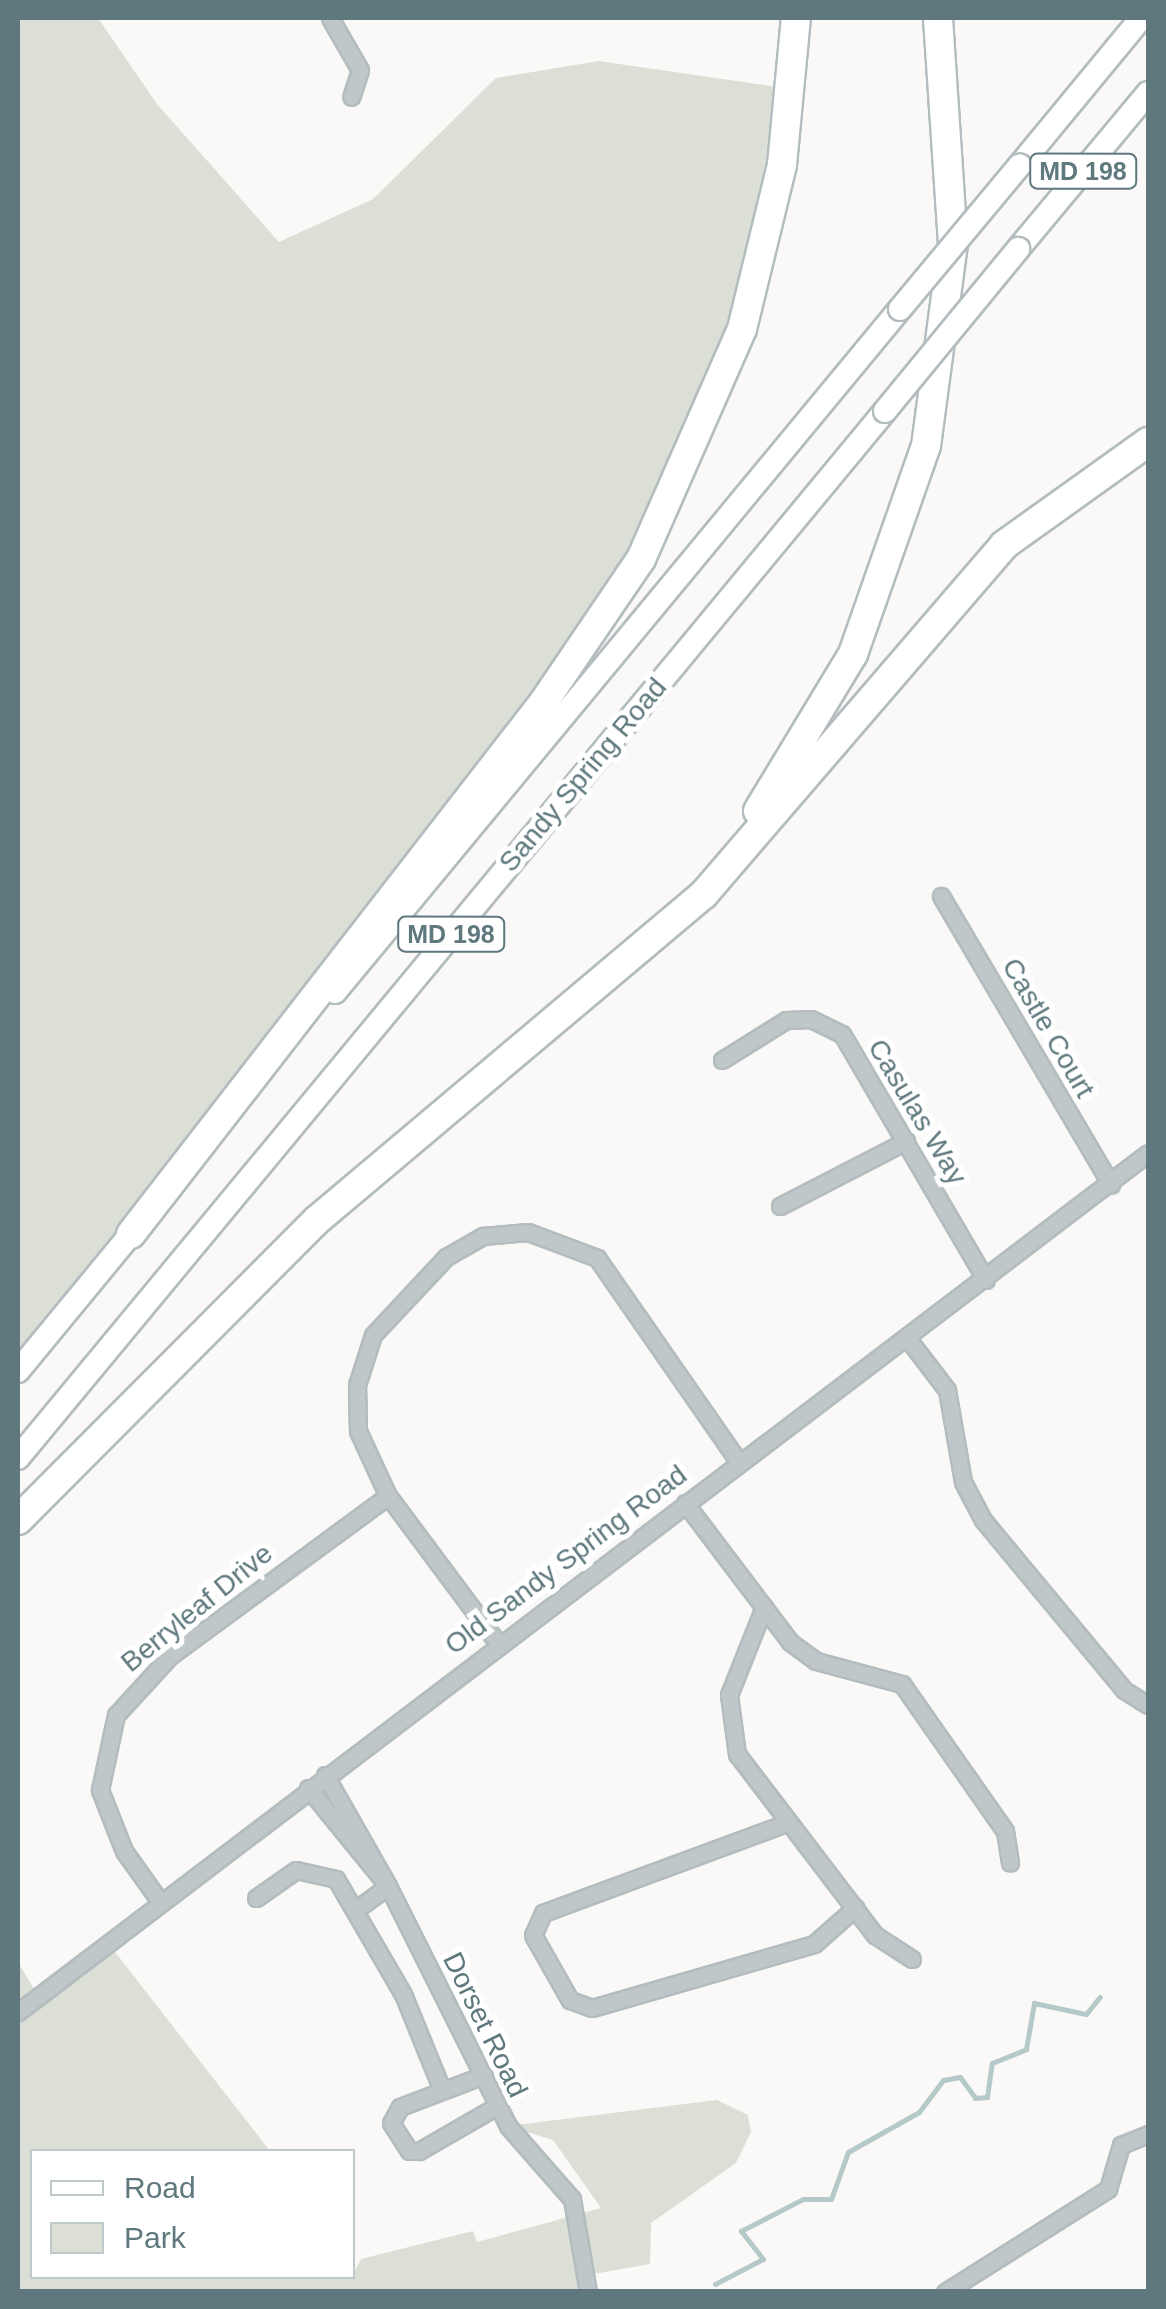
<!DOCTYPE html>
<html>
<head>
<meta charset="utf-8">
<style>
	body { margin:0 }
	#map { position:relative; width:1166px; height:2309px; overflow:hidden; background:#faf9f7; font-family:Helvetica,sans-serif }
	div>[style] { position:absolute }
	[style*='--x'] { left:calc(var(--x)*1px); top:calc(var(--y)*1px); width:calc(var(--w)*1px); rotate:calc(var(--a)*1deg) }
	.green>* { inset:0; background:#dbdfd6 }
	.stream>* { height:5px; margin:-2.5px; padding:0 2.5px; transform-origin:2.5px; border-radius:2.5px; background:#b6c9c9 }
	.roads { filter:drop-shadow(2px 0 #b3bcbe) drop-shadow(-2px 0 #b3bcbe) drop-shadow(0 2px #b3bcbe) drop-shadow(0 -2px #b3bcbe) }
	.street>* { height:15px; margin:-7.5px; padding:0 7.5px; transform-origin:7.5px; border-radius:7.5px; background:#c0c7c9 }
	.primary>* { height:22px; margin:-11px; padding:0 11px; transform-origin:11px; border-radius:11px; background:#fff }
	.highway>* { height:28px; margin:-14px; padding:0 14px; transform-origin:14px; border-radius:14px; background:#fff }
	.bridges { filter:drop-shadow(2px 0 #b3bcbe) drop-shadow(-2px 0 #b3bcbe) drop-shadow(0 2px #b3bcbe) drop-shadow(0 -2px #b3bcbe) }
	.primary-bridge>* { height:22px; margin:-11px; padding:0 11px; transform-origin:11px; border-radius:11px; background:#fff }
	span { translate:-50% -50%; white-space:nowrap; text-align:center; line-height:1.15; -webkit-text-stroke:10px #fff; paint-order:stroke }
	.shield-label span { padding:2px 8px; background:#fff; border:2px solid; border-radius:8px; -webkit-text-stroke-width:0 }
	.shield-label { font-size:25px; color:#5e787e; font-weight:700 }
	.street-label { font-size:28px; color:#5e787e }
	.frame { position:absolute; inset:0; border:20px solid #5e787e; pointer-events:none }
	.legend { position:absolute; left:30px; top:2149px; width:325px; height:130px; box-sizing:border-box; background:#fff; border:2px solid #bfc9cb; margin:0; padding:12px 18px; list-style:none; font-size:30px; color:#5e787e }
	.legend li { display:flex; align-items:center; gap:20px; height:50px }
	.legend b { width:50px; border:2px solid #bfc9cb }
</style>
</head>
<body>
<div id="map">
	<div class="green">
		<div style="clip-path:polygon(18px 18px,98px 18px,157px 104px,279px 242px,373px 199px,496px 78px,599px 61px,792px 89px,767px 240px,641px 559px,18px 1371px)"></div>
		<div style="clip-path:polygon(108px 1943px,270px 2151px,32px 2152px,32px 2276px,352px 2276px,361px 2259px,473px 2231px,477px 2242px,601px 2208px,553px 2140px,508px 2126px,717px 2100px,748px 2115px,751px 2132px,736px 2163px,651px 2223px,650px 2264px,588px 2275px,588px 2291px,18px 2291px,18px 1962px,37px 1994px)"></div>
	</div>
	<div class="stream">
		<div style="--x:715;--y:2284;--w:54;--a:-27.5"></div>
		<div style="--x:763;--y:2259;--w:36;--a:-128"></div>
		<div style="--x:741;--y:2231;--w:70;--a:-27.3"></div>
		<div style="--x:803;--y:2199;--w:28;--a:0"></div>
		<div style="--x:831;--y:2199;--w:50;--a:-70.1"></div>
		<div style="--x:848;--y:2152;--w:81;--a:-29.4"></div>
		<div style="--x:919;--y:2112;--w:40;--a:-53"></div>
		<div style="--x:943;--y:2080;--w:17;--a:-10"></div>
		<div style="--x:960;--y:2077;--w:26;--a:54"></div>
		<div style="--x:975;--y:2098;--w:12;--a:-5"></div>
		<div style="--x:987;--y:2097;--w:34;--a:-82"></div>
		<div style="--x:992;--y:2063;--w:37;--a:-22"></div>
		<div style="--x:1026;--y:2049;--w:47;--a:-80.1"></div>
		<div style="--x:1034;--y:2003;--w:53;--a:11.9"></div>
		<div style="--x:1086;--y:2014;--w:22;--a:-51"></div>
	</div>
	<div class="roads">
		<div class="street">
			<div style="--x:330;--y:18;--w:60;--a:60"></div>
			<div style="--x:360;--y:70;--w:28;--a:108"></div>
			<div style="--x:941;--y:896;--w:335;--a:59.5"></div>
			<div style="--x:722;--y:1060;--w:75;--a:-32"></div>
			<div style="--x:786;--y:1020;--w:25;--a:-2"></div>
			<div style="--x:811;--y:1019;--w:34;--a:26"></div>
			<div style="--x:842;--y:1034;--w:285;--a:59.7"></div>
			<div style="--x:780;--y:1206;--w:142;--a:-27.3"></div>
			<div style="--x:908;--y:1339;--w:64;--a:52.6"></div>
			<div style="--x:947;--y:1390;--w:93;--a:80.1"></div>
			<div style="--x:963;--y:1482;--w:43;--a:62.2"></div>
			<div style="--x:983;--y:1520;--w:221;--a:50.3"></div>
			<div style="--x:1124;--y:1690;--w:28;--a:32"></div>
			<div style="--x:685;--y:1503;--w:174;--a:52.9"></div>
			<div style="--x:790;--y:1642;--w:32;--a:36"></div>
			<div style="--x:816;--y:1661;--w:89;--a:15"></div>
			<div style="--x:902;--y:1684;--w:179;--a:55"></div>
			<div style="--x:1005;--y:1831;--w:32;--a:81"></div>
			<div style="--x:764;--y:1607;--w:95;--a:111.7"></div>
			<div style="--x:729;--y:1695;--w:60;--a:82.3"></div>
			<div style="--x:737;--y:1754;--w:228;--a:52.7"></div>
			<div style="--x:875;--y:1935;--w:44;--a:33"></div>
			<div style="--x:497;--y:1642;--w:182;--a:-126.7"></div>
			<div style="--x:388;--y:1496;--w:72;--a:-114.8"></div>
			<div style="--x:358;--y:1431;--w:46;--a:-91.2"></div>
			<div style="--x:357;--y:1385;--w:52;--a:-72.3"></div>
			<div style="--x:373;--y:1335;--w:107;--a:-46.9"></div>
			<div style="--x:446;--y:1257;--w:43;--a:-29.6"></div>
			<div style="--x:483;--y:1236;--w:45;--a:-5.1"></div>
			<div style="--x:528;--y:1232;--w:74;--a:20.6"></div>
			<div style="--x:597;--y:1258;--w:247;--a:55.2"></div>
			<div style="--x:325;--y:1775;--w:128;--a:60.4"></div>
			<div style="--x:308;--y:1788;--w:127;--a:50.8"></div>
			<div style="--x:388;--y:1886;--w:268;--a:63.4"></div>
			<div style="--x:508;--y:2126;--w:97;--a:48.8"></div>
			<div style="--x:572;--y:2199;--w:94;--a:80.2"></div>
			<div style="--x:789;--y:1822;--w:262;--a:159.7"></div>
			<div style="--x:543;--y:1913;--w:24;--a:114"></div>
			<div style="--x:533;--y:1935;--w:75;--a:60.4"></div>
			<div style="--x:570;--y:2000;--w:23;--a:20"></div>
			<div style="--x:592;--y:2008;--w:231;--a:-16.1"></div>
			<div style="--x:814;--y:1944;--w:55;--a:-41.3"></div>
			<div style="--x:256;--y:1898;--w:49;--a:-35"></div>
			<div style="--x:296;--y:1870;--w:41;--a:12.7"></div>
			<div style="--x:336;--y:1879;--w:133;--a:59.8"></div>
			<div style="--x:403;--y:1994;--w:104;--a:67.9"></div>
			<div style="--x:161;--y:1903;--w:64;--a:-125.4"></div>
			<div style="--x:124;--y:1851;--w:66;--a:-111.5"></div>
			<div style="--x:100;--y:1790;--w:77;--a:-78"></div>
			<div style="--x:116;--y:1715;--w:80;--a:-47.5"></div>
			<div style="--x:170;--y:1656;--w:270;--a:-36.3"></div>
			<div style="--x:358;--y:1908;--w:37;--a:-36"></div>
			<div style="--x:18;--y:2012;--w:1419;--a:-37.24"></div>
			<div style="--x:484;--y:2075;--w:90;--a:159.1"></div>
			<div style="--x:400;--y:2107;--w:18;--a:119"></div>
			<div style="--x:391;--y:2123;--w:33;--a:57"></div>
			<div style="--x:409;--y:2151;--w:10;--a:0"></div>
			<div style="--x:419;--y:2151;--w:90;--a:-30"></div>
			<div style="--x:945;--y:2292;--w:193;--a:-32.3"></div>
			<div style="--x:1108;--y:2189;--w:46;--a:-73.5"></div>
			<div style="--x:1121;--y:2145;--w:29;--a:-22"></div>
		</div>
		<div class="primary">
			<div style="--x:1020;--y:165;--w:190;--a:-50.5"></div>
			<div style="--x:1018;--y:249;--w:203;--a:-50.2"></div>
			<div style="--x:335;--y:992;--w:886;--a:-50.4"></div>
			<div style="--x:18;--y:1371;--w:192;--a:-50.5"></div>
			<div style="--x:18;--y:1458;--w:1359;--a:-50.37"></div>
		</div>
		<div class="highway">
			<div style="--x:758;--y:811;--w:184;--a:-58.8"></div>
			<div style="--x:853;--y:654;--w:220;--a:-70.7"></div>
			<div style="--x:926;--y:446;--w:204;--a:-82.4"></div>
			<div style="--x:953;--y:244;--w:226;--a:-93.8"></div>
			<div style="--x:131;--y:1234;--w:672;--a:-52.19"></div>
			<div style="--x:543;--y:703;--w:174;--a:-55.8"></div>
			<div style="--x:641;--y:559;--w:251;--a:-66.3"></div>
			<div style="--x:742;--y:329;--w:169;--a:-76.3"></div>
			<div style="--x:782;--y:165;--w:148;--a:-84.6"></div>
			<div style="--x:18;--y:1520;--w:424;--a:-45.1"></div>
			<div style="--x:317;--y:1220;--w:506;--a:-40.11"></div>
			<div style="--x:704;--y:894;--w:460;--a:-49.3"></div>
			<div style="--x:1004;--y:545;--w:177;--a:-35.6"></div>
		</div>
	</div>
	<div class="bridges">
		<div class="primary-bridge">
			<div style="--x:900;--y:309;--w:187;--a:-50.2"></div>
			<div style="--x:885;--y:411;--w:210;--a:-50.6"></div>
		</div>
	</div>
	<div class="shield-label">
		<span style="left:1083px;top:171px">MD 198</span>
		<span style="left:451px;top:934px">MD 198</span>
	</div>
	<div class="street-label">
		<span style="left:583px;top:775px;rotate:-50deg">Sandy Spring Road</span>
		<span style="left:1048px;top:1028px;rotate:60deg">Castle Court</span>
		<span style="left:917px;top:1112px;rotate:59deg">Casulas Way</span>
		<span style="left:566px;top:1560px;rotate:-37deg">Old Sandy Spring Road</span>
		<span style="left:197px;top:1608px;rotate:-39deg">Berryleaf Drive</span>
		<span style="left:485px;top:2025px;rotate:64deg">Dorset Road</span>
	</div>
	<div class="frame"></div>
	<ul class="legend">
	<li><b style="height:12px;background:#fff"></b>Road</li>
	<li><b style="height:28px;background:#dbdfd6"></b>Park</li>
	</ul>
</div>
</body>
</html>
